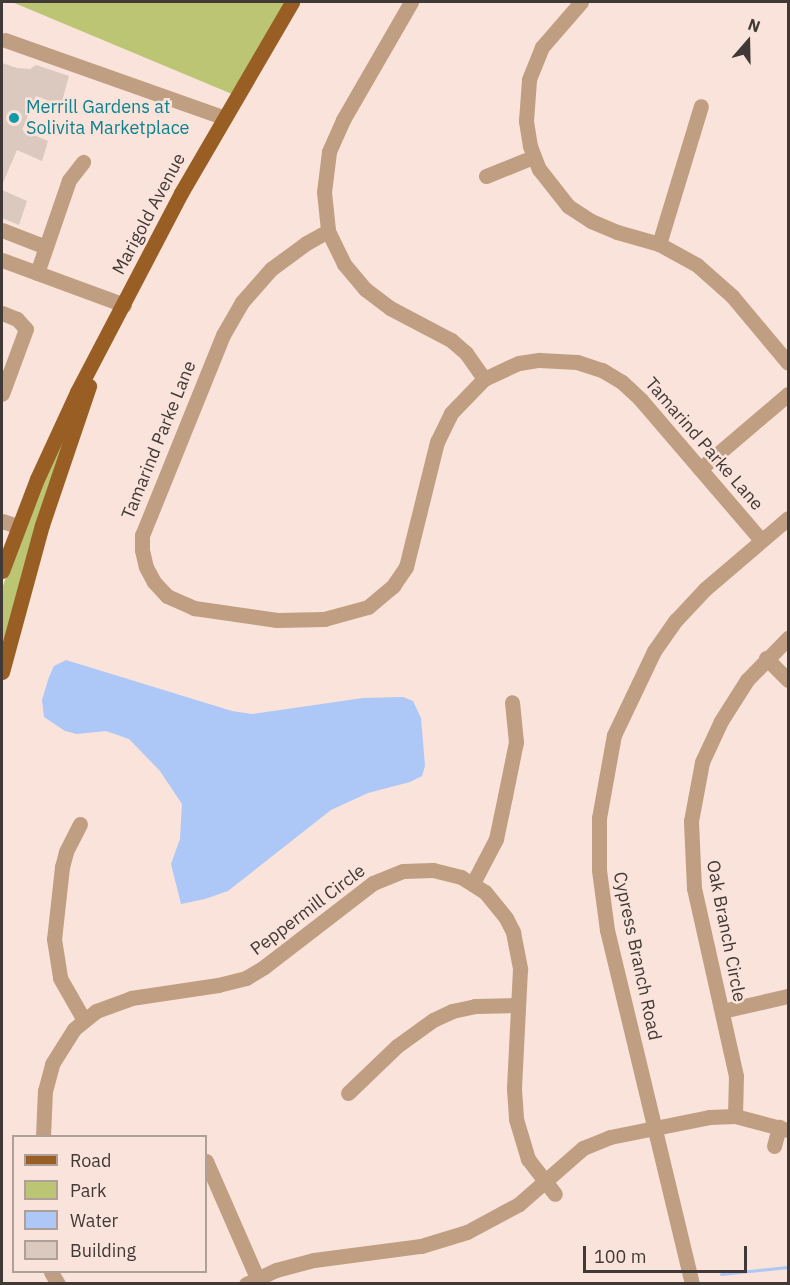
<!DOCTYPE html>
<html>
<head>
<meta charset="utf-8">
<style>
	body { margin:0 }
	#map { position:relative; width:790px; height:1285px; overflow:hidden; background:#f9e3db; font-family:"IBM Plex Sans",sans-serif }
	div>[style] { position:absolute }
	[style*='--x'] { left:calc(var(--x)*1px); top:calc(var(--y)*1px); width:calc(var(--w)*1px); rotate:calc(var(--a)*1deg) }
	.green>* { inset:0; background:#bbc574 }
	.water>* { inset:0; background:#adc7f7 }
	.stream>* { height:3px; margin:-1.5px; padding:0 1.5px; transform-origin:1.5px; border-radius:1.5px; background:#adc7f7 }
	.building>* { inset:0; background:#dbc8be }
	.minor>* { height:15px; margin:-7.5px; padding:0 7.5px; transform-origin:7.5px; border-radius:7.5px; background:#bf9e82 }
	.major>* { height:15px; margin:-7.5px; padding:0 7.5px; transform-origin:7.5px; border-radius:7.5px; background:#985e23 }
	.dots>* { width:16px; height:16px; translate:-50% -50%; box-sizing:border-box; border:3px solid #f9e3db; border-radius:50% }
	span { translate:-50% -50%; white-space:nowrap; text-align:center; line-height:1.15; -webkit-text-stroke:5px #f9e3db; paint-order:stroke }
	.culture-label { font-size:18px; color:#0d838f }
	.left { translate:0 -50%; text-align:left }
	.street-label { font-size:18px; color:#413936 }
	.frame { position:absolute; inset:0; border:3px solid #413936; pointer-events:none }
	.legend { position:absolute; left:12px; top:1135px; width:195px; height:138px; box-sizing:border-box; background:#f9e3db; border:2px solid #af9f99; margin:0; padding:8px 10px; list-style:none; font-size:18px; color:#413936 }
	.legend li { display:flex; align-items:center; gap:12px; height:30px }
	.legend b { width:30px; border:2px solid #af9f99 }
	.north { position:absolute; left:718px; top:12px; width:60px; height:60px; -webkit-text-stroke:4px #f9e3db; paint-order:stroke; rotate:20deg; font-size:16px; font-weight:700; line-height:24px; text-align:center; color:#413936 }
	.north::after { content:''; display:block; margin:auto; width:21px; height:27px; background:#413936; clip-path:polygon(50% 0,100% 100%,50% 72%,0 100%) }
	.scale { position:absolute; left:583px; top:1246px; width:164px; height:27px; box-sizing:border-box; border:3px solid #413936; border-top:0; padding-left:8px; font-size:18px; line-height:21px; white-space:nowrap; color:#413936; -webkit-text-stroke:4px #f9e3db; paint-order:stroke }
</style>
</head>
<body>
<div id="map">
	<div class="green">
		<div style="clip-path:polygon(12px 2px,286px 2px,232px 94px)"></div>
		<div style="clip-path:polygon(76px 408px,37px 523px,2px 647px,2px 589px,23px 528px)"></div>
	</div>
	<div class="water">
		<div style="clip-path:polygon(66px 660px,232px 711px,252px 714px,363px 698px,403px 697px,413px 701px,421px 718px,425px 766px,422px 776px,410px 782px,368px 793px,331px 810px,228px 891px,205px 899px,181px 904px,171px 864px,180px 839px,182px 804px,160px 771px,129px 739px,106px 731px,77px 734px,65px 731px,44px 717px,42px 700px,49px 677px,54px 666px)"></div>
	</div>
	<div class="stream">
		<div style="--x:721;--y:1274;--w:67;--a:-6"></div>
	</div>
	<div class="building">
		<div style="clip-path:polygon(2px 63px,17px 68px,30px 69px,36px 65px,69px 76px,61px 105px,36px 96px,22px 130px,48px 141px,42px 161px,17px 150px,2px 185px)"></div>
		<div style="clip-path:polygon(2px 190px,27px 201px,19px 225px,2px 218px)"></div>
	</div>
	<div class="minor">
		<div style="--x:411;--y:2;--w:136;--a:120"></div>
		<div style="--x:343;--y:120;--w:35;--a:114"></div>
		<div style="--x:329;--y:152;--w:40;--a:97.1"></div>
		<div style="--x:324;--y:192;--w:39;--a:84"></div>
		<div style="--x:328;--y:231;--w:37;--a:64"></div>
		<div style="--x:344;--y:264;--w:33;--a:50"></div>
		<div style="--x:365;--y:289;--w:31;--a:37"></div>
		<div style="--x:390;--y:308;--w:69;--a:27.7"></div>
		<div style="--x:451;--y:340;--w:20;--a:41"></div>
		<div style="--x:466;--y:353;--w:32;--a:55"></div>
		<div style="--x:581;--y:2;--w:60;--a:130.9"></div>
		<div style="--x:542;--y:47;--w:35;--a:112"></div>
		<div style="--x:529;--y:80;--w:41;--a:94.2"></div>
		<div style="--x:526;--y:121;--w:25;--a:81"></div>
		<div style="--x:530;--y:146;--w:25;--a:69"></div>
		<div style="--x:539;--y:169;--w:47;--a:51.9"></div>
		<div style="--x:568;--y:206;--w:27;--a:33"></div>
		<div style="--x:591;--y:221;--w:28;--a:23"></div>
		<div style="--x:617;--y:232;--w:44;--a:15.9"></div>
		<div style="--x:659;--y:244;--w:43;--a:28.9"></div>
		<div style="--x:697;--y:265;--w:47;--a:41.5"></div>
		<div style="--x:732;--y:296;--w:87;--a:50.1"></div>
		<div style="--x:5;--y:40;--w:233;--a:19.5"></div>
		<div style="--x:486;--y:176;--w:51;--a:-22"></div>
		<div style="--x:2;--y:230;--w:47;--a:21.1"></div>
		<div style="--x:328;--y:231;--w:26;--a:151"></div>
		<div style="--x:305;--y:244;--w:42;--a:143.7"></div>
		<div style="--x:271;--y:269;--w:44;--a:131.3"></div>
		<div style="--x:242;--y:302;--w:38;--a:120"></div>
		<div style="--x:223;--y:335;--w:216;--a:112"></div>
		<div style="--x:142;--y:535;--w:15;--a:90"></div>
		<div style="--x:142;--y:550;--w:17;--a:77"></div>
		<div style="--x:146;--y:567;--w:17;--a:62"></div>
		<div style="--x:154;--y:582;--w:19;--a:47"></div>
		<div style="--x:167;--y:596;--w:30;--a:24"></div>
		<div style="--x:194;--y:608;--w:84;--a:8.2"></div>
		<div style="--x:277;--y:620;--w:47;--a:-1.2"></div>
		<div style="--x:324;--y:619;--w:46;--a:-15.3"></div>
		<div style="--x:368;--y:607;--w:33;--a:-40"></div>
		<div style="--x:393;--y:586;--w:23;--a:-56"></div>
		<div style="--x:406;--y:567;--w:129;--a:-76.1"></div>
		<div style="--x:437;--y:442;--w:32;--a:-64"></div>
		<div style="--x:451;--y:413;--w:47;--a:-45.9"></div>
		<div style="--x:484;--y:379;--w:38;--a:-25"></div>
		<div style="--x:519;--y:363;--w:20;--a:-9"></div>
		<div style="--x:539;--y:360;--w:38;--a:3"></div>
		<div style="--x:577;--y:362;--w:26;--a:18"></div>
		<div style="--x:602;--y:370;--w:23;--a:31"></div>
		<div style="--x:622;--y:382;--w:26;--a:43"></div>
		<div style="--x:641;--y:400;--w:184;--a:49.4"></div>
		<div style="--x:659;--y:244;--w:144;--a:-73.1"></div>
		<div style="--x:2;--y:260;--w:130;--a:20.2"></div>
		<div style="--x:37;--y:273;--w:98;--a:-71"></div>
		<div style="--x:69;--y:180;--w:23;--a:-52"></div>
		<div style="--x:2;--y:313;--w:16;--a:22"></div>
		<div style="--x:17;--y:319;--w:13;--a:48"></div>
		<div style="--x:26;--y:329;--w:69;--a:110.3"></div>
		<div style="--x:700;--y:469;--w:116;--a:-40.4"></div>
		<div style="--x:2;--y:521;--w:16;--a:18"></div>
		<div style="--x:766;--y:658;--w:31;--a:45"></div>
		<div style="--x:80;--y:824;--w:31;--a:117"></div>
		<div style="--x:66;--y:852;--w:16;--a:105"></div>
		<div style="--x:62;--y:867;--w:72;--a:96.3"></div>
		<div style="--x:54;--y:939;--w:39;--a:81"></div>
		<div style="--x:60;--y:978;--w:48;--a:60.3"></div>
		<div style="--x:473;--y:883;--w:50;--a:-62.4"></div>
		<div style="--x:496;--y:839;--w:44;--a:-78.2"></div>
		<div style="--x:505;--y:796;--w:55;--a:-78.5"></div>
		<div style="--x:516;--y:742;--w:40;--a:-95.7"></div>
		<div style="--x:722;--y:1011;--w:68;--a:-12.8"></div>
		<div style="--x:348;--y:1093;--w:68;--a:-43.8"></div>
		<div style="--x:397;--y:1046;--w:44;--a:-35.8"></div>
		<div style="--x:433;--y:1020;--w:21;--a:-25"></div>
		<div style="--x:452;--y:1011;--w:24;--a:-12"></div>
		<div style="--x:475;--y:1006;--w:43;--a:-1.3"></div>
		<div style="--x:735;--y:1116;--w:40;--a:-88.6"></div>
		<div style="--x:736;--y:1076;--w:193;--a:-102.6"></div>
		<div style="--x:694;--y:888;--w:67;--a:-92.6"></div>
		<div style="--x:691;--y:821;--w:60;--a:-79.4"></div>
		<div style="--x:702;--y:762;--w:45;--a:-65.1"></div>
		<div style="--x:721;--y:721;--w:49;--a:-57.6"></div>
		<div style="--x:747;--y:680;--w:59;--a:-45.7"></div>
		<div style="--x:43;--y:1136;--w:45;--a:-87.5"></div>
		<div style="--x:45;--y:1091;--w:28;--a:-75"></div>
		<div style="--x:52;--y:1064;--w:41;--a:-57.8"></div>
		<div style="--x:74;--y:1029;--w:28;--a:-39"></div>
		<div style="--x:96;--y:1011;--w:37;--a:-20"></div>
		<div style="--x:131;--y:998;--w:88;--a:-8.5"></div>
		<div style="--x:218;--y:985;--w:29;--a:-14"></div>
		<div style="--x:246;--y:978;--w:21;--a:-31"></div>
		<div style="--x:264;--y:967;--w:138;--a:-37.6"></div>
		<div style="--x:373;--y:883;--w:32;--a:-22"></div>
		<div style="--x:403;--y:871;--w:30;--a:-2"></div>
		<div style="--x:433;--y:870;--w:29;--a:14"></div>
		<div style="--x:461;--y:877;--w:28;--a:32"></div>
		<div style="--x:485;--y:892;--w:33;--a:51"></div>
		<div style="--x:506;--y:918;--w:16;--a:63"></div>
		<div style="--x:513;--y:932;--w:38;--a:79"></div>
		<div style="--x:520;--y:969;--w:120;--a:92.9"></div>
		<div style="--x:514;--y:1089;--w:30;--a:86"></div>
		<div style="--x:516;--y:1119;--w:42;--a:73.3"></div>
		<div style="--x:528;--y:1159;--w:44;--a:52.4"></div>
		<div style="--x:774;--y:1146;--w:20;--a:-75"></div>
		<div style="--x:206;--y:1161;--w:128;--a:66.4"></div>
		<div style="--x:51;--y:1272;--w:14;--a:60"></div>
		<div style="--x:246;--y:1284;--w:33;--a:-25"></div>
		<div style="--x:276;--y:1270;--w:39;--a:-15"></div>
		<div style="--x:314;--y:1260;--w:108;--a:-7.5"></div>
		<div style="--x:421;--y:1246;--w:48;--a:-16.9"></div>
		<div style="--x:467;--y:1232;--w:59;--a:-28.3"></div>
		<div style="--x:519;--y:1204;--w:85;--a:-41.2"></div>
		<div style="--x:583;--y:1148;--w:29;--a:-22"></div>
		<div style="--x:610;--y:1137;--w:101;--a:-11.4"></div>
		<div style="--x:709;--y:1117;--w:26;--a:-2"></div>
		<div style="--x:735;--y:1116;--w:55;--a:14.8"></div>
		<div style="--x:692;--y:1284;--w:364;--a:-103.5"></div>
		<div style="--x:607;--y:930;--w:61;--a:-97.6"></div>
		<div style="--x:599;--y:870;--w:52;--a:-90"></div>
		<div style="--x:599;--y:818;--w:84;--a:-79.8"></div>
		<div style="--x:614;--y:735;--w:93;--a:-64.5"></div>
		<div style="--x:654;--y:651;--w:38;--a:-55"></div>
		<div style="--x:676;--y:620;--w:42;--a:-46.9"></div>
		<div style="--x:705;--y:589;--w:109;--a:-40.5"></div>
	</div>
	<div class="major">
		<div style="--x:2;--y:571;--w:98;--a:-69.2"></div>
		<div style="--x:37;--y:479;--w:96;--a:-65.3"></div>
		<div style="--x:77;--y:392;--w:225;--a:-62.4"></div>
		<div style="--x:181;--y:193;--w:221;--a:-59.8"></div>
		<div style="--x:2;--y:672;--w:152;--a:-74.8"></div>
		<div style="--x:42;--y:525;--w:147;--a:-71.3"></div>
	</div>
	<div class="dots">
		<div style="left:14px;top:118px;background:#0f9aa8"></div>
	</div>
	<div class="culture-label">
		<span class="left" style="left:26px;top:118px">Merrill Gardens at<br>Solivita Marketplace</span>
	</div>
	<div class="street-label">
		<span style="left:149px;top:214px;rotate:-62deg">Marigold Avenue</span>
		<span style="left:159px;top:440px;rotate:-68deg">Tamarind Parke Lane</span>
		<span style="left:704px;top:444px;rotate:49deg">Tamarind Parke Lane</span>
		<span style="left:308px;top:910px;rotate:-37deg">Peppermill Circle</span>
		<span style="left:726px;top:931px;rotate:79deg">Oak Branch Circle</span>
		<span style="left:637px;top:956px;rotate:78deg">Cypress Branch Road</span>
	</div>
	<div class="frame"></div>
	<ul class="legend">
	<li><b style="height:8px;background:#985e23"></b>Road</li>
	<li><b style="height:16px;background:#bbc574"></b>Park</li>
	<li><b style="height:16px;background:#adc7f7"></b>Water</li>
	<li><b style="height:16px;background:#dbc8be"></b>Building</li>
	</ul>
	<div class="north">N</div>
	<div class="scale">100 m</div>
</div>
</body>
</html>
